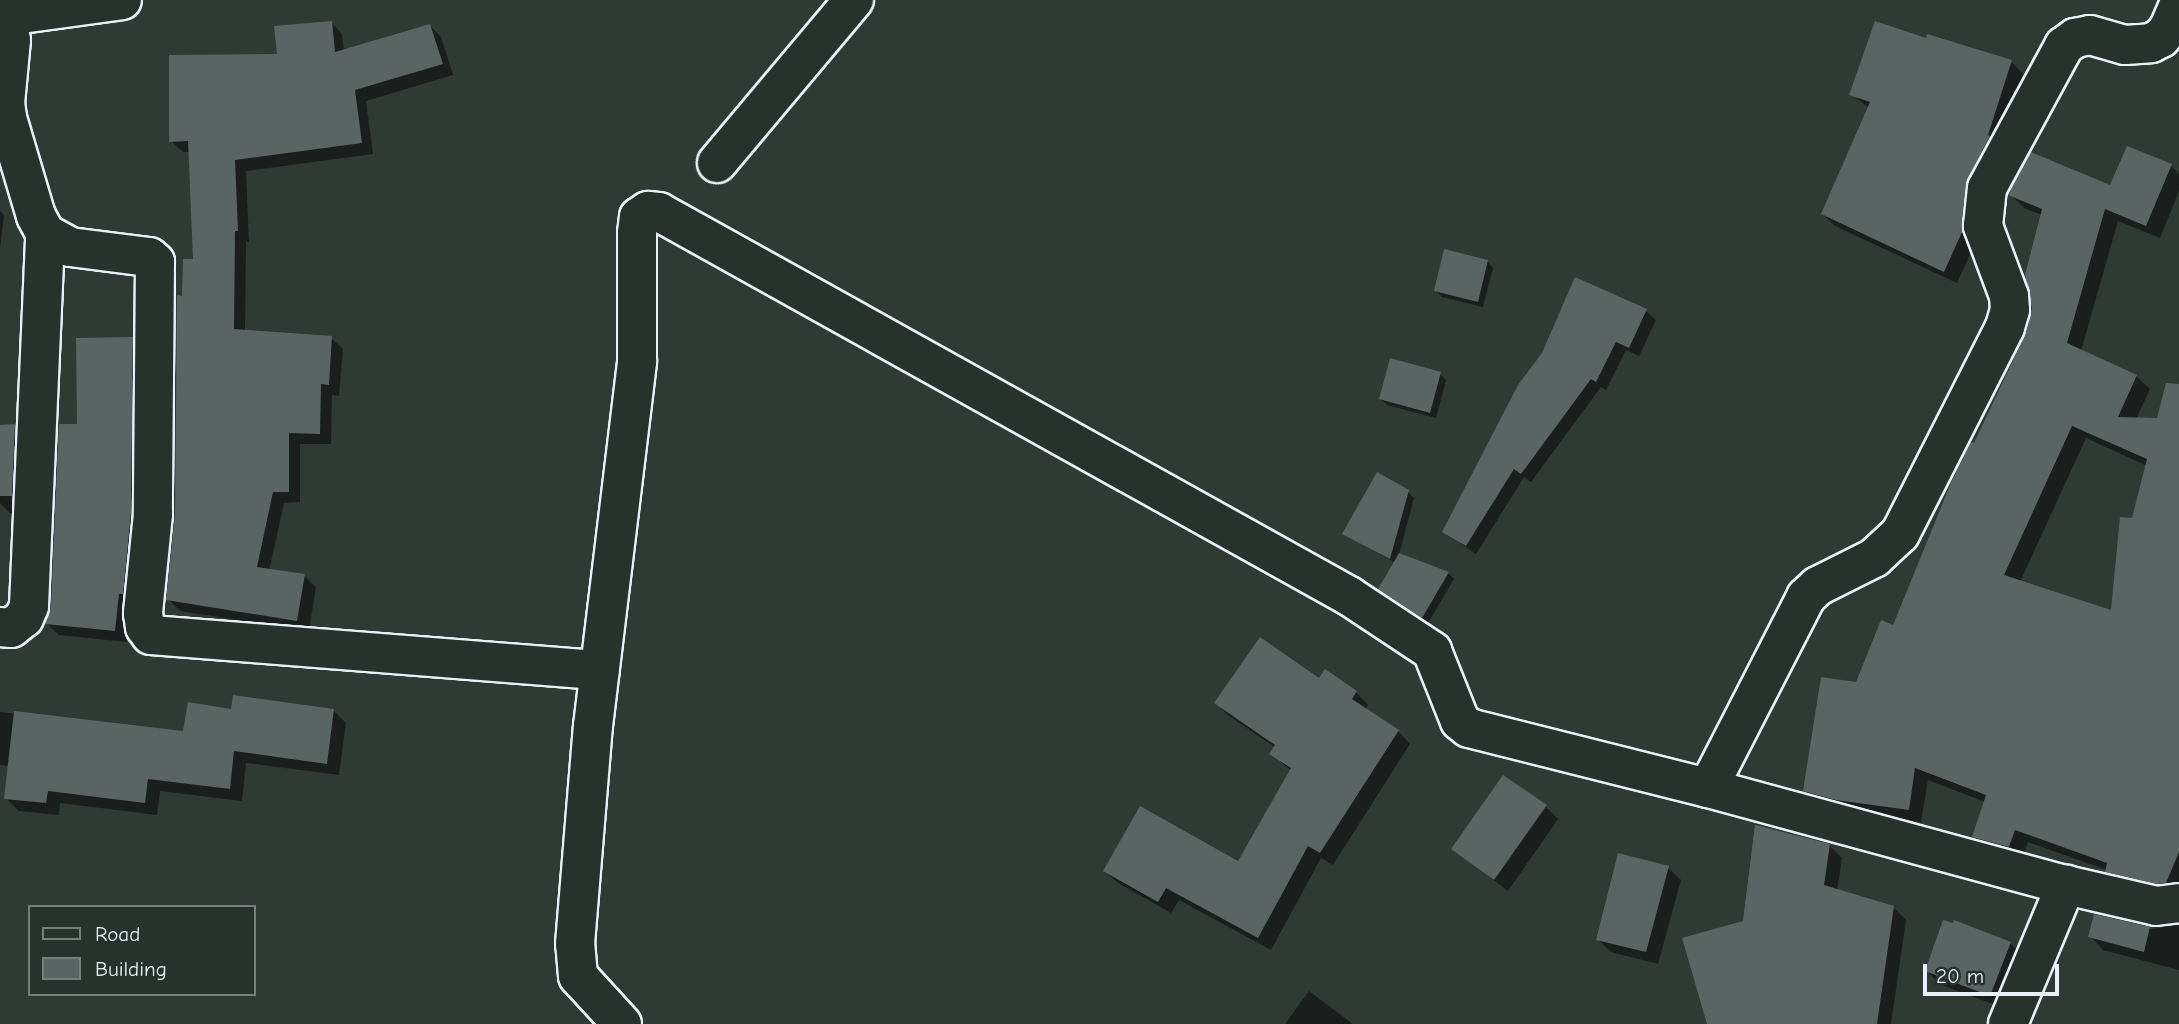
<!DOCTYPE html>
<html>
<head>
<meta charset="utf-8">
<style>
	body { margin:0 }
	#map { position:relative; width:2179px; height:1024px; overflow:hidden; background:#2e3b35; font-family:"Comic Neue",sans-serif }
	div>[style] { position:absolute }
	[style*='--x'] { left:calc(var(--x)*1px); top:calc(var(--y)*1px); width:calc(var(--w)*1px); rotate:calc(var(--a)*1deg) }
	.shadow>* { inset:0; background:#0007 }
	.building>* { inset:0; background:#596563 }
	.roads { filter:drop-shadow(2px 0 #e8f1f8) drop-shadow(-2px 0 #e8f1f8) drop-shadow(0 2px #e8f1f8) drop-shadow(0 -2px #e8f1f8) }
	.street>* { height:38px; margin:-19px; padding:0 19px; transform-origin:19px; border-radius:19px; background:#26332d }
	span { translate:-50% -50%; white-space:nowrap; text-align:center; line-height:1.15; -webkit-text-stroke:6px #26332d; paint-order:stroke }
	.legend { position:absolute; left:28px; top:905px; width:228px; height:91px; box-sizing:border-box; background:#26332d; border:2px solid #747f7e; margin:0; padding:9px 12px; list-style:none; font-size:21px; color:#e8f1f8 }
	.legend li { display:flex; align-items:center; gap:14px; height:35px }
	.legend b { width:35px; border:2px solid #747f7e }
	.scale { position:absolute; left:1923px; top:964px; width:136px; height:32px; box-sizing:border-box; border:4px solid #e8f1f8; border-top:0; padding-left:9px; font-size:21px; line-height:24px; white-space:nowrap; color:#e8f1f8; -webkit-text-stroke:5px #26332d; paint-order:stroke }
</style>
</head>
<body>
<div id="map">
	<div class="shadow">
		<div style="clip-path:polygon(331px 22px,342px 34px,344px 51px,430px 26px,441px 37px,453px 75px,366px 101px,373px 154px,246px 171px,249px 242px,246px 242px,245px 332px,331px 338px,343px 349px,339px 396px,332px 395px,331px 444px,300px 444px,300px 502px,284px 503px,269px 571px,304px 576px,316px 587px,309px 631px,180px 611px,168px 599px,177px 514px,183px 297px,195px 261px,190px 152px,183px 152px,171px 141px,279px 56px)"></div>
		<div style="clip-path:polygon(2011px 61px,2023px 74px,1974px 246px,1957px 283px,1835px 226px,1823px 214px,1869px 108px,1851px 94px)"></div>
		<div style="clip-path:polygon(evenodd,2171px 166px,2179px 174px,2179px 191px,2160px 238px,2118px 221px,2081px 351px,2136px 376px,2150px 389px,2136px 419px,2179px 421px,2179px 896px,2120px 884px,2107px 870px,2028px 842px,2022px 859px,1987px 850px,1974px 836px,1985px 802px,1928px 780px,1921px 822px,1819px 804px,1805px 791px,1857px 684px,1894px 627px,2026px 337px,2033px 316px,2042px 215px,2024px 208px,2010px 194px,2111px 187px,2171px 166px,2086px 438px,2147px 466px,2113px 612px,2020px 582px,2086px 438px)"></div>
		<div style="clip-path:polygon(0 211px,4px 215px,0 248px)"></div>
		<div style="clip-path:polygon(1487px 261px,1493px 268px,1483px 307px,1442px 297px,1436px 291px)"></div>
		<div style="clip-path:polygon(1576px 279px,1646px 311px,1656px 320px,1639px 356px,1626px 350px,1606px 390px,1601px 387px,1531px 482px,1524px 477px,1476px 554px,1444px 532px,1543px 354px)"></div>
		<div style="clip-path:polygon(132px 339px,144px 350px,127px 642px,59px 635px,47px 624px)"></div>
		<div style="clip-path:polygon(1440px 374px,1446px 380px,1436px 418px,1387px 405px,1381px 399px)"></div>
		<div style="clip-path:polygon(0 426px,14px 426px,32px 444px,29px 513px,10px 513px,0 503px)"></div>
		<div style="clip-path:polygon(1408px 492px,1414px 498px,1399px 555px,1448px 573px,1454px 579px,1428px 623px,1380px 589px,1395px 563px,1345px 533px)"></div>
		<div style="clip-path:polygon(1356px 692px,1368px 705px,1365px 710px,1398px 731px,1410px 744px,1333px 865px,1321px 858px,1271px 950px,1179px 900px,1171px 913px,1118px 883px,1105px 871px,1238px 864px,1291px 771px,1272px 754px,1276px 748px,1229px 716px,1216px 703px)"></div>
		<div style="clip-path:polygon(232px 711px,334px 711px,346px 723px,339px 775px,246px 763px,242px 801px,160px 791px,157px 815px,60px 803px,59px 815px,19px 811px,6px 798px,10px 766px,0 765px,0 712px,184px 733px)"></div>
		<div style="clip-path:polygon(1546px 807px,1558px 819px,1508px 891px,1453px 849px)"></div>
		<div style="clip-path:polygon(1829px 845px,1842px 858px,1837px 891px,1893px 907px,1906px 920px,1891px 1024px,1708px 1024px,1745px 922px)"></div>
		<div style="clip-path:polygon(1668px 868px,1681px 880px,1658px 964px,1611px 952px,1598px 940px)"></div>
		<div style="clip-path:polygon(2095px 916px,2151px 929px,2179px 925px,2179px 970px,2103px 950px,2090px 936px)"></div>
		<div style="clip-path:polygon(2010px 943px,2023px 956px,2003px 1008px,1939px 984px,1927px 971px)"></div>
		<div style="clip-path:polygon(1309px 991px,1353px 1024px,1285px 1024px)"></div>
	</div>
	<div class="building">
		<div style="clip-path:polygon(332px 21px,335px 52px,430px 24px,443px 64px,355px 90px,362px 143px,235px 160px,238px 231px,235px 231px,234px 329px,332px 336px,329px 385px,321px 384px,320px 434px,289px 433px,289px 492px,273px 492px,257px 567px,305px 574px,297px 621px,166px 600px,175px 514px,177px 295px,182px 296px,183px 259px,193px 259px,188px 141px,169px 142px,169px 55px,277px 54px,274px 26px)"></div>
		<div style="clip-path:polygon(1875px 21px,1926px 38px,1927px 34px,2012px 60px,1988px 135px,1990px 136px,1968px 178px,1962px 232px,1944px 272px,1821px 214px,1870px 102px,1849px 95px)"></div>
		<div style="clip-path:polygon(evenodd,2127px 146px,2172px 164px,2146px 226px,2105px 209px,2067px 343px,2137px 375px,2118px 417px,2157px 418px,2166px 383px,2179px 384px,2179px 852px,2166px 883px,2157px 884px,2105px 872px,2107px 863px,2015px 830px,2009px 847px,1972px 837px,1986px 795px,1915px 768px,1909px 810px,1836px 800px,1803px 791px,1821px 677px,1856px 682px,1881px 620px,1893px 625px,1951px 483px,1971px 442px,1974px 443px,2026px 333px,2032px 308px,2025px 275px,2042px 209px,2008px 195px,2031px 152px,2110px 185px,2127px 146px,2072px 426px,2147px 459px,2132px 518px,2120px 517px,2111px 610px,2004px 575px,2072px 426px)"></div>
		<div style="clip-path:polygon(1444px 249px,1488px 260px,1478px 302px,1434px 291px)"></div>
		<div style="clip-path:polygon(1575px 277px,1647px 309px,1629px 348px,1616px 342px,1596px 382px,1591px 379px,1521px 474px,1514px 469px,1466px 546px,1442px 532px,1518px 385px,1542px 353px)"></div>
		<div style="clip-path:polygon(133px 337px,131px 513px,123px 594px,119px 594px,115px 631px,45px 624px,51px 607px,59px 424px,77px 424px,76px 338px)"></div>
		<div style="clip-path:polygon(1390px 358px,1441px 372px,1430px 413px,1379px 399px)"></div>
		<div style="clip-path:polygon(15px 424px,12px 496px,0 496px,0 425px)"></div>
		<div style="clip-path:polygon(1377px 472px,1409px 490px,1390px 559px,1342px 534px)"></div>
		<div style="clip-path:polygon(1399px 553px,1449px 572px,1422px 618px,1378px 589px)"></div>
		<div style="clip-path:polygon(1260px 637px,1319px 678px,1325px 669px,1357px 691px,1352px 699px,1399px 730px,1320px 853px,1308px 846px,1258px 938px,1166px 888px,1158px 902px,1103px 871px,1140px 806px,1238px 861px,1291px 768px,1269px 754px,1275px 745px,1214px 703px)"></div>
		<div style="clip-path:polygon(233px 695px,334px 709px,327px 764px,234px 751px,230px 789px,148px 779px,145px 803px,48px 791px,46px 803px,4px 799px,14px 711px,183px 731px,188px 702px,231px 709px)"></div>
		<div style="clip-path:polygon(1503px 775px,1547px 805px,1494px 880px,1451px 849px)"></div>
		<div style="clip-path:polygon(1755px 825px,1830px 844px,1824px 885px,1894px 906px,1877px 1024px,1707px 1024px,1682px 938px,1743px 921px)"></div>
		<div style="clip-path:polygon(1618px 853px,1669px 866px,1646px 952px,1596px 940px)"></div>
		<div style="clip-path:polygon(2094px 914px,2150px 927px,2144px 952px,2088px 937px)"></div>
		<div style="clip-path:polygon(1943px 920px,1953px 923px,1954px 920px,2011px 942px,1990px 996px,1925px 971px)"></div>
	</div>
	<div class="roads">
		<div class="street">
			<div style="--x:0;--y:5;--w:13;--a:58"></div>
			<div style="--x:7;--y:16;--w:24;--a:81"></div>
			<div style="--x:11;--y:40;--w:63;--a:95.4"></div>
			<div style="--x:5;--y:103;--w:15;--a:82"></div>
			<div style="--x:7;--y:118;--w:102;--a:73.5"></div>
			<div style="--x:36;--y:216;--w:19;--a:62"></div>
			<div style="--x:45;--y:233;--w:29;--a:29"></div>
			<div style="--x:70;--y:247;--w:80;--a:7.2"></div>
			<div style="--x:149;--y:257;--w:8;--a:40"></div>
			<div style="--x:155;--y:262;--w:252;--a:90.5"></div>
			<div style="--x:153;--y:514;--w:100;--a:95.8"></div>
			<div style="--x:143;--y:613;--w:14;--a:82"></div>
			<div style="--x:145;--y:627;--w:10;--a:53"></div>
			<div style="--x:151;--y:635;--w:450;--a:4.5"></div>
			<div style="--x:7;--y:16;--w:116;--a:-7.9"></div>
			<div style="--x:717;--y:163;--w:213;--a:-50"></div>
			<div style="--x:0;--y:627;--w:11;--a:5"></div>
			<div style="--x:11;--y:628;--w:16;--a:-38"></div>
			<div style="--x:24;--y:618;--w:13;--a:-67"></div>
			<div style="--x:29;--y:606;--w:373;--a:-87.5"></div>
			<div style="--x:1708;--y:788;--w:215;--a:-62.8"></div>
			<div style="--x:1806;--y:597;--w:16;--a:-43"></div>
			<div style="--x:1818;--y:586;--w:63;--a:-26.6"></div>
			<div style="--x:1874;--y:558;--w:35;--a:-43"></div>
			<div style="--x:1900;--y:534;--w:232;--a:-63.1"></div>
			<div style="--x:2005;--y:327;--w:18;--a:-74"></div>
			<div style="--x:2010;--y:310;--w:14;--a:-94"></div>
			<div style="--x:2009;--y:296;--w:75;--a:-110.4"></div>
			<div style="--x:1983;--y:226;--w:38;--a:-84"></div>
			<div style="--x:1987;--y:188;--w:162;--a:-61.5"></div>
			<div style="--x:2064;--y:46;--w:14;--a:-36"></div>
			<div style="--x:2075;--y:38;--w:15;--a:-11"></div>
			<div style="--x:2090;--y:35;--w:36;--a:16"></div>
			<div style="--x:2125;--y:45;--w:26;--a:-4"></div>
			<div style="--x:2151;--y:43;--w:11;--a:-27"></div>
			<div style="--x:2161;--y:38;--w:13;--a:-51"></div>
			<div style="--x:2169;--y:28;--w:26;--a:-67"></div>
			<div style="--x:622;--y:1024;--w:65;--a:-132.5"></div>
			<div style="--x:578;--y:976;--w:32;--a:-95"></div>
			<div style="--x:575;--y:944;--w:219;--a:-85.3"></div>
			<div style="--x:593;--y:726;--w:368;--a:-83.1"></div>
			<div style="--x:637;--y:361;--w:128;--a:-90"></div>
			<div style="--x:637;--y:233;--w:16;--a:-83"></div>
			<div style="--x:639;--y:217;--w:11;--a:-34"></div>
			<div style="--x:648;--y:211;--w:11;--a:5"></div>
			<div style="--x:659;--y:212;--w:790;--a:29.1"></div>
			<div style="--x:1349;--y:596;--w:100;--a:33.5"></div>
			<div style="--x:1432;--y:651;--w:75;--a:68.2"></div>
			<div style="--x:1460;--y:721;--w:11;--a:38"></div>
			<div style="--x:1469;--y:728;--w:246;--a:14.1"></div>
			<div style="--x:1708;--y:788;--w:371;--a:15.2"></div>
			<div style="--x:2066;--y:885;--w:92;--a:13.1"></div>
			<div style="--x:2156;--y:906;--w:23;--a:-7"></div>
			<div style="--x:2008;--y:1024;--w:151;--a:-67.4"></div>
		</div>
	</div>
	<ul class="legend">
	<li><b style="height:9px;background:#26332d"></b>Road</li>
	<li><b style="height:19px;background:#596563"></b>Building</li>
	</ul>
	<div class="scale">20 m</div>
</div>
</body>
</html>
